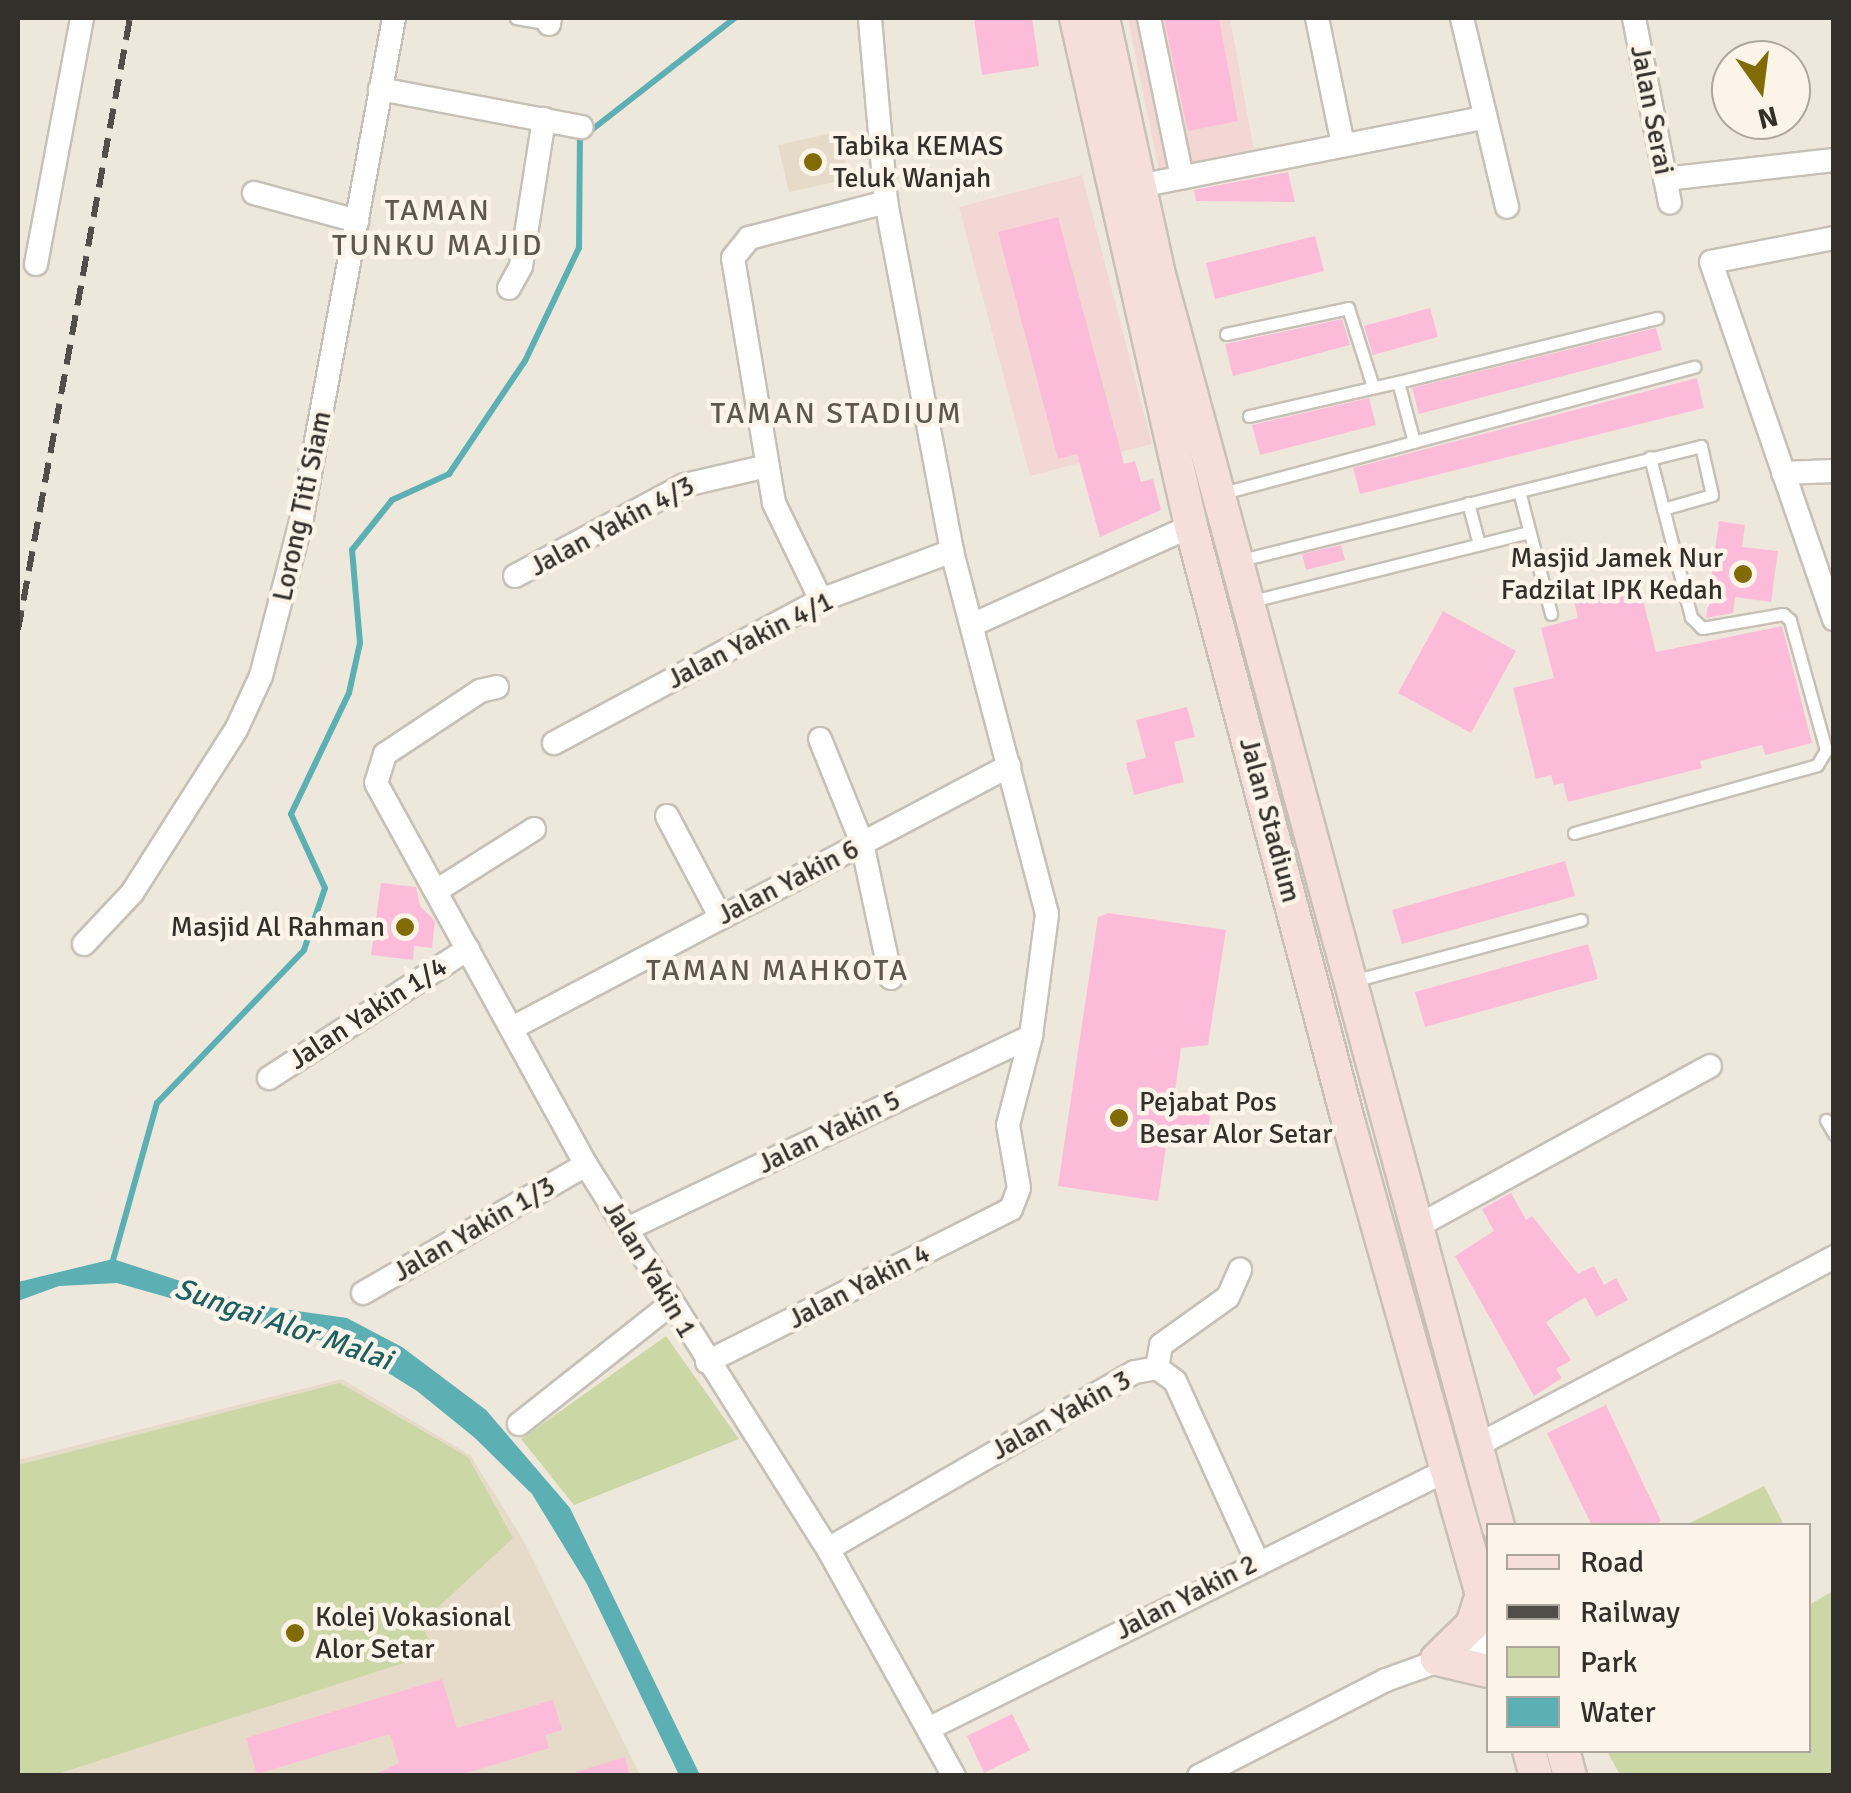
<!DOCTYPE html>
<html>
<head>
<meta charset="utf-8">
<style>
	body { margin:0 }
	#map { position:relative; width:1851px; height:1793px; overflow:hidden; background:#eee7dc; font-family:Signika,sans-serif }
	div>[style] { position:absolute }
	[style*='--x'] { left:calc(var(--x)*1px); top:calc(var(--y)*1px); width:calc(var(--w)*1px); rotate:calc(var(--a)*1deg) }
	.commercial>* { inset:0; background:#f2d7d4 }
	.built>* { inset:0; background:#e6dac9 }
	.green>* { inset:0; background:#cbd8a6 }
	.water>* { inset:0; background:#5cafb3 }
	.stream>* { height:6px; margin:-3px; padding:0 3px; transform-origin:3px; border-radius:3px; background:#5cafb3 }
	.building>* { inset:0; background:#fcbcd9 }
	.roads { filter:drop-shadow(2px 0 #c7c0b6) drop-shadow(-2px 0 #c7c0b6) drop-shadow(0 2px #c7c0b6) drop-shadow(0 -2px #c7c0b6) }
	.lane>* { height:11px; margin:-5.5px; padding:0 5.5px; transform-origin:5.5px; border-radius:5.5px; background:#fff }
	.street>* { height:22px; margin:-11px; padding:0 11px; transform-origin:11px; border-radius:11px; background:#fff }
	.secondary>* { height:32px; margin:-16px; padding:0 16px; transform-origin:16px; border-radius:16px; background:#f6dfdb }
	.rail>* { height:6px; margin-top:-3px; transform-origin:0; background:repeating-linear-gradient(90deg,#514d48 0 20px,transparent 0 30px) }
	.dots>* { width:28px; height:28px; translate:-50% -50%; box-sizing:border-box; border:5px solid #fcf4e9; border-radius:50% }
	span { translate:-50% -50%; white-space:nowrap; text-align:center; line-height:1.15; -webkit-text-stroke:9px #fcf4e9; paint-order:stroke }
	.street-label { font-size:28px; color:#33302c }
	.poi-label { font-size:28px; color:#33302c }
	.left { translate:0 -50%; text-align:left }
	.right { translate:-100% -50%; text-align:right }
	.neighbourhood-label { font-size:30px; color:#5d574e; letter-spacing:2.5px }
	.water-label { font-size:30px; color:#1b6063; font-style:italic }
	.frame { position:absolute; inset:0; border:20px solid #33302c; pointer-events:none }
	.legend { position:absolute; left:1486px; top:1523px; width:325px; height:230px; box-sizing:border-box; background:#fcf4e9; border:2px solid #aca69d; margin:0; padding:12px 18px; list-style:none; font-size:30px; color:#33302c }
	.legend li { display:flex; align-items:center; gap:20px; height:50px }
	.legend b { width:50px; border:2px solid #aca69d }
	.north { position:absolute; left:1711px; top:40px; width:100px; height:100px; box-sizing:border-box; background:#fcf4e9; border:2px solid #aca69d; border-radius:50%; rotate:166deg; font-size:28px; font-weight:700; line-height:40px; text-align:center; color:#33302c }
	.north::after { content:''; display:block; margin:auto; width:35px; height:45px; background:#806b04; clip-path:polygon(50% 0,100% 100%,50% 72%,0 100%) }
</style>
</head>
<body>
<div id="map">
	<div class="commercial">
		<div style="clip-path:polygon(1128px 18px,1230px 18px,1257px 168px,1162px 185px)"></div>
		<div style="clip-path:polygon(1082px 175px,1152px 444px,1030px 476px,959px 207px)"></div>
	</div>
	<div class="built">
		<div style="clip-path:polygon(838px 132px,849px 179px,789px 192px,778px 145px)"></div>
		<div style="clip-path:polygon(342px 1379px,470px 1455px,522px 1538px,640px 1775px,18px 1776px,18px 1460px)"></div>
	</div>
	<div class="green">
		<div style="clip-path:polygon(666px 1336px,739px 1439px,574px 1505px,521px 1439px)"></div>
		<div style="clip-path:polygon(340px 1383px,468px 1457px,513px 1538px,421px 1623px,435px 1653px,54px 1775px,18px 1775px,18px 1465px)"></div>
		<div style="clip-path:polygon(1764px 1486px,1784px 1525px,1686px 1525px)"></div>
		<div style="clip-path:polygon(1833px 1591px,1833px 1775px,1620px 1775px,1607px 1751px,1808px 1750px,1809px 1605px)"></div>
	</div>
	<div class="water">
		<div style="clip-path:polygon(113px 1259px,254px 1305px,347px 1318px,402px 1347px,486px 1410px,570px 1508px,700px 1775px,679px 1775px,587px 1584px,532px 1494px,475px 1438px,417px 1391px,350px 1349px,117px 1283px,59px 1286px,18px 1301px,18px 1282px)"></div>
	</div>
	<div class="stream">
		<div style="--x:112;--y:1264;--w:167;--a:-74.4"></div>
		<div style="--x:157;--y:1103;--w:212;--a:-46.1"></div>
		<div style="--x:304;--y:950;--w:65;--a:-71.3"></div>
		<div style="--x:325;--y:888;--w:81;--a:-114.7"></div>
		<div style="--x:291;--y:814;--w:134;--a:-64.4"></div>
		<div style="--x:349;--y:693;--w:51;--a:-77.6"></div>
		<div style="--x:360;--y:643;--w:93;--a:-94.9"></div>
		<div style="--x:352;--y:550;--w:64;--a:-51.3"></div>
		<div style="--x:392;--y:500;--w:63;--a:-24.5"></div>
		<div style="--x:449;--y:474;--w:136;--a:-56.1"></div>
		<div style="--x:525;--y:361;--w:125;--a:-64.5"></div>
		<div style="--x:579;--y:248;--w:109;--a:-89.5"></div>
		<div style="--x:580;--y:139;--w:197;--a:-38"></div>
	</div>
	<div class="building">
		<div style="clip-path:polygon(974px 18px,1032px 18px,1039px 66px,982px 75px)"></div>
		<div style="clip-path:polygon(1164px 18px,1219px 18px,1238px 121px,1188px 131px)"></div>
		<div style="clip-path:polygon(1288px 172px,1295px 202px,1196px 201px,1194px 190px)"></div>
		<div style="clip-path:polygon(1058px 217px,1124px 464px,1135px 461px,1141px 482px,1153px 479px,1161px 510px,1100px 537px,1077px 454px,1058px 459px,998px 232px)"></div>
		<div style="clip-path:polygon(1315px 236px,1324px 271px,1215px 299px,1206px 263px)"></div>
		<div style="clip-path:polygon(1430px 308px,1438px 337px,1373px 355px,1364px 326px)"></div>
		<div style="clip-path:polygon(1342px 319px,1350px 345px,1233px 376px,1225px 344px)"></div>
		<div style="clip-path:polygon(1656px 328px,1662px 350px,1419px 414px,1412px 388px)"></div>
		<div style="clip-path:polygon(1697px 378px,1704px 408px,1360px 494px,1353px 468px)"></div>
		<div style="clip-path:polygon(1369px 398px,1376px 425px,1260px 455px,1252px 425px)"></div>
		<div style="clip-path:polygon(1719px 521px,1745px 525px,1742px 547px,1778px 551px,1771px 602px,1735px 597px,1733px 613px,1706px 618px)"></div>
		<div style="clip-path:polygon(1341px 545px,1345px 560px,1306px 570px,1302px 554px)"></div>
		<div style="clip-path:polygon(1639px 584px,1656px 652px,1782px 626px,1812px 743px,1765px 755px,1762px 745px,1700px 761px,1702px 768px,1568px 802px,1563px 783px,1554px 785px,1551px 775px,1536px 779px,1513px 688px,1554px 678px,1541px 628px,1578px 618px,1574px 600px)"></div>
		<div style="clip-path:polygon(1443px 611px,1516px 651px,1471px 733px,1398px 693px)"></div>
		<div style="clip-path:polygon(1187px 707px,1195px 737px,1174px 742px,1184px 782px,1134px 795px,1126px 763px,1146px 758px,1136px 720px)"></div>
		<div style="clip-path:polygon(1565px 861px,1575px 896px,1402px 944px,1392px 910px)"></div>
		<div style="clip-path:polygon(381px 883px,416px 887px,420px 906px,435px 921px,432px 948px,414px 946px,413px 960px,371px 955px)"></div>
		<div style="clip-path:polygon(1108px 913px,1226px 930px,1208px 1045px,1181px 1048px,1174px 1098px,1212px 1104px,1206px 1144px,1167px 1139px,1158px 1201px,1058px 1186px,1098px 917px)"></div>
		<div style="clip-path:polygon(1588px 944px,1598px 979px,1425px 1027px,1415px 992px)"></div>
		<div style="clip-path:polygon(1511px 1193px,1526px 1220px,1532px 1216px,1578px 1274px,1594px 1266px,1604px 1285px,1616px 1278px,1628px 1300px,1596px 1317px,1585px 1297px,1546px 1322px,1571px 1360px,1556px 1369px,1562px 1378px,1534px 1396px,1455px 1256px,1494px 1231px,1482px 1209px)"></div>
		<div style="clip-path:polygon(1606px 1405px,1661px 1521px,1652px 1526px,1592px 1526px,1547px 1433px)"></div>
		<div style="clip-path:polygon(442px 1679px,457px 1728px,553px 1700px,562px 1730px,545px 1735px,549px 1748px,457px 1776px,371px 1776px,399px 1763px,390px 1734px,257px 1774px,246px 1738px)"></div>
		<div style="clip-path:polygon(1012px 1714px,1030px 1750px,984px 1773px,967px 1736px)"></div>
		<div style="clip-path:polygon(625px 1757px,630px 1776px,576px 1776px,576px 1772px)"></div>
	</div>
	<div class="roads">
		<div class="lane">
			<div style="--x:516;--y:18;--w:34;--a:10"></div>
			<div style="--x:1226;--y:334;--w:125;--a:-12"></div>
			<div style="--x:1348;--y:308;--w:83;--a:72.4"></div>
			<div style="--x:1249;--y:416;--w:153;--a:-12.9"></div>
			<div style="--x:1414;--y:442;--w:62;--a:-104.9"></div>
			<div style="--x:1398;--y:382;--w:267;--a:-13.9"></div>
			<div style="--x:1519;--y:491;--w:127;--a:75.4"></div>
			<div style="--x:1223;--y:493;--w:488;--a:-15"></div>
			<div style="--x:1468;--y:503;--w:42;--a:75"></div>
			<div style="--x:1241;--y:560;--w:474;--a:-13.9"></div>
			<div style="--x:1701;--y:446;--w:50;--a:77.3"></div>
			<div style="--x:1712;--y:495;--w:51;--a:164.1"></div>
			<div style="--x:1252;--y:601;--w:285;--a:-14"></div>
			<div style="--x:1574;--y:833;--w:252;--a:-15.6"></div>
			<div style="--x:1817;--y:765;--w:17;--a:-59"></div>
			<div style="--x:1826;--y:750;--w:135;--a:-105.5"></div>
			<div style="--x:1790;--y:620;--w:9;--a:-139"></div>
			<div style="--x:1783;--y:614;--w:82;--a:170.2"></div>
			<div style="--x:1702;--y:628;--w:16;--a:-135"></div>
			<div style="--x:1691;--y:617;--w:165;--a:-104.4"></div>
			<div style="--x:1353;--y:981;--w:236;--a:-15"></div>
			<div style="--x:1826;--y:1120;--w:16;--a:60"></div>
		</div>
		<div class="street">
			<div style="--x:1149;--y:18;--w:163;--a:78.3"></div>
			<div style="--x:1317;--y:18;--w:130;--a:78.4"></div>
			<div style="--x:1462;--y:18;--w:194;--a:76.6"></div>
			<div style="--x:1634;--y:18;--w:188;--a:79"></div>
			<div style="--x:549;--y:24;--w:6;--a:-81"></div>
			<div style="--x:380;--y:89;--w:205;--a:10.7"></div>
			<div style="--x:1665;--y:179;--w:170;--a:-6.4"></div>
			<div style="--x:1139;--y:186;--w:351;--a:-11.2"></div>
			<div style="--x:254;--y:193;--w:107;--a:15.2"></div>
			<div style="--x:1834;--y:238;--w:125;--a:169"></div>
			<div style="--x:1711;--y:262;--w:378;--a:71"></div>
			<div style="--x:36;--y:264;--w:250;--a:-79.4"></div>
			<div style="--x:509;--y:288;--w:25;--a:-61"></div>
			<div style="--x:521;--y:266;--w:149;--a:-81.1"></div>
			<div style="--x:1783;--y:473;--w:51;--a:-2.2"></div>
			<div style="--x:515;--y:576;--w:193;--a:-28.2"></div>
			<div style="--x:685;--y:485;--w:84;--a:-13"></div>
			<div style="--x:821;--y:600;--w:108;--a:-115.9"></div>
			<div style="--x:774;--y:503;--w:248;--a:-99.5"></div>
			<div style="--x:733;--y:258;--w:26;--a:-51"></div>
			<div style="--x:749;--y:238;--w:142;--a:-14.7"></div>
			<div style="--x:972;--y:625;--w:240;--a:-24.3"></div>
			<div style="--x:497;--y:687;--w:17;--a:167"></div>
			<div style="--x:480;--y:691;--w:114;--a:146.4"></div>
			<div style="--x:385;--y:754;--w:30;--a:107"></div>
			<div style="--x:376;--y:783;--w:436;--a:61.2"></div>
			<div style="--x:586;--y:1165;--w:454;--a:57.8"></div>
			<div style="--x:828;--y:1549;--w:260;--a:61"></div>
			<div style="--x:820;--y:739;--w:112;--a:68"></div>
			<div style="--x:862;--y:843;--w:138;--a:77.9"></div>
			<div style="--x:554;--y:743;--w:303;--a:-28.2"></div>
			<div style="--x:821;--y:600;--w:140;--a:-20.5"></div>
			<div style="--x:667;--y:816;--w:113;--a:62.1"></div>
			<div style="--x:436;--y:891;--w:116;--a:-32.3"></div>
			<div style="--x:84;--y:944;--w:70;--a:-46.7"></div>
			<div style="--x:132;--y:893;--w:193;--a:-57.5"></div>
			<div style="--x:236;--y:730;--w:60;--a:-65.2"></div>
			<div style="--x:261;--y:676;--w:164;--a:-75.5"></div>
			<div style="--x:302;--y:517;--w:507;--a:-79.55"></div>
			<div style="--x:514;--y:1027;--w:560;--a:-27.8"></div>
			<div style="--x:269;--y:1078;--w:237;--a:-33"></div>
			<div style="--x:1416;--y:1227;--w:335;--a:-28.7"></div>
			<div style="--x:627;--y:1229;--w:448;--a:-25.5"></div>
			<div style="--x:363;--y:1293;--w:257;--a:-29.9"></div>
			<div style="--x:707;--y:1362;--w:340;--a:-26.7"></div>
			<div style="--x:1011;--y:1209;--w:22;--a:-69"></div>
			<div style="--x:1019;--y:1188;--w:64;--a:-99.9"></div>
			<div style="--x:1008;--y:1125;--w:92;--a:-75.5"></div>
			<div style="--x:1031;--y:1036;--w:123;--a:-82.5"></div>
			<div style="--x:1047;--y:914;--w:375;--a:-104.7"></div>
			<div style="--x:952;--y:551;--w:355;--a:-100.7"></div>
			<div style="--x:886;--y:202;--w:185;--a:-95"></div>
			<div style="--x:1157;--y:1368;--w:23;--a:-80"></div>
			<div style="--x:1161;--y:1345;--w:82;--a:-35.6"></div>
			<div style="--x:1228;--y:1297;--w:30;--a:-66"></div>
			<div style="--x:519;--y:1424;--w:194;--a:-38.3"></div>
			<div style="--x:1476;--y:1446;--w:405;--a:-27.8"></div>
			<div style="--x:828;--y:1549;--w:354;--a:-30"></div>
			<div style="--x:1135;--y:1372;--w:22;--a:-10"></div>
			<div style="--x:1157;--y:1368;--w:22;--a:36"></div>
			<div style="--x:1175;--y:1381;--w:198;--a:65.5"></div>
			<div style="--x:930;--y:1728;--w:576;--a:-26.52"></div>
			<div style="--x:1199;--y:1776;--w:210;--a:-27.2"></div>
			<div style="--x:1386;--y:1680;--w:109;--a:-19.9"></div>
		</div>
		<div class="secondary">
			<div style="--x:1076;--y:18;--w:521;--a:77.24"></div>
			<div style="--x:1191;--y:526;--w:619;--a:75.2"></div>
			<div style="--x:1349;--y:1124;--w:511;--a:74.22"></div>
			<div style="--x:1103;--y:18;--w:259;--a:77.7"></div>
			<div style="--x:1158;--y:271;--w:1300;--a:74.84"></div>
			<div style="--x:1437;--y:1659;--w:49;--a:-44.2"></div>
			<div style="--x:1472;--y:1625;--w:33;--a:-72"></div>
			<div style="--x:1437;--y:1659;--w:52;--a:13.2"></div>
			<div style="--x:1529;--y:1750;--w:27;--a:75"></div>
			<div style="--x:1563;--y:1750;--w:27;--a:75"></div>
		</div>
	</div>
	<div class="rail">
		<div style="--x:18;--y:630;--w:622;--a:-79.63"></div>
	</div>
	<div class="dots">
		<div style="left:813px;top:162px;background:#806b04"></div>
		<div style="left:1743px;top:574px;background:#806b04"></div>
		<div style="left:405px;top:927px;background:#806b04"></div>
		<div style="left:1119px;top:1118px;background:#806b04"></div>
		<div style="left:295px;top:1633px;background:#806b04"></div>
	</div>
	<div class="street-label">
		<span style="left:1652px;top:110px;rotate:79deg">Jalan Serai</span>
		<span style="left:302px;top:506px;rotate:-78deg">Lorong Titi Siam</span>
		<span style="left:612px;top:526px;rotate:-28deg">Jalan Yakin 4/3</span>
		<span style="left:750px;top:640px;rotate:-27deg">Jalan Yakin 4/1</span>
		<span style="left:1270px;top:820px;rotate:75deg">Jalan Stadium</span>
		<span style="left:788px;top:882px;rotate:-27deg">Jalan Yakin 6</span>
		<span style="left:368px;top:1013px;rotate:-33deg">Jalan Yakin 1/4</span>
		<span style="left:829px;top:1132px;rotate:-26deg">Jalan Yakin 5</span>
		<span style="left:474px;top:1229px;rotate:-30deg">Jalan Yakin 1/3</span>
		<span style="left:650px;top:1269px;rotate:59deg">Jalan Yakin 1</span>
		<span style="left:859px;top:1286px;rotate:-27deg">Jalan Yakin 4</span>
		<span style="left:1061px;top:1415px;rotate:-29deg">Jalan Yakin 3</span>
		<span style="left:1186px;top:1597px;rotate:-27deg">Jalan Yakin 2</span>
	</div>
	<div class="poi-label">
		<span class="left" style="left:833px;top:162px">Tabika KEMAS<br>Teluk Wanjah</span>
		<span class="right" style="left:1723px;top:574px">Masjid Jamek Nur<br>Fadzilat IPK Kedah</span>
		<span class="right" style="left:385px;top:927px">Masjid Al Rahman</span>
		<span class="left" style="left:1139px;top:1118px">Pejabat Pos<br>Besar Alor Setar</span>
		<span class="left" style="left:315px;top:1633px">Kolej Vokasional<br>Alor Setar</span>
	</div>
	<div class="neighbourhood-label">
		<span style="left:438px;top:228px">TAMAN<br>TUNKU MAJID</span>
		<span style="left:837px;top:414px">TAMAN STADIUM</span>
		<span style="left:778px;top:971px">TAMAN MAHKOTA</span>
	</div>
	<div class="water-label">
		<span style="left:283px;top:1325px;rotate:19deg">Sungai Alor Malai</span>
	</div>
	<div class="frame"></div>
	<ul class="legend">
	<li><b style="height:12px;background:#f6dfdb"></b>Road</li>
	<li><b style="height:12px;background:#514d48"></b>Railway</li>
	<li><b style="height:28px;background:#cbd8a6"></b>Park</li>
	<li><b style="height:28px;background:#5cafb3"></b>Water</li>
	</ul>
	<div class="north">N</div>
</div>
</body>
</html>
